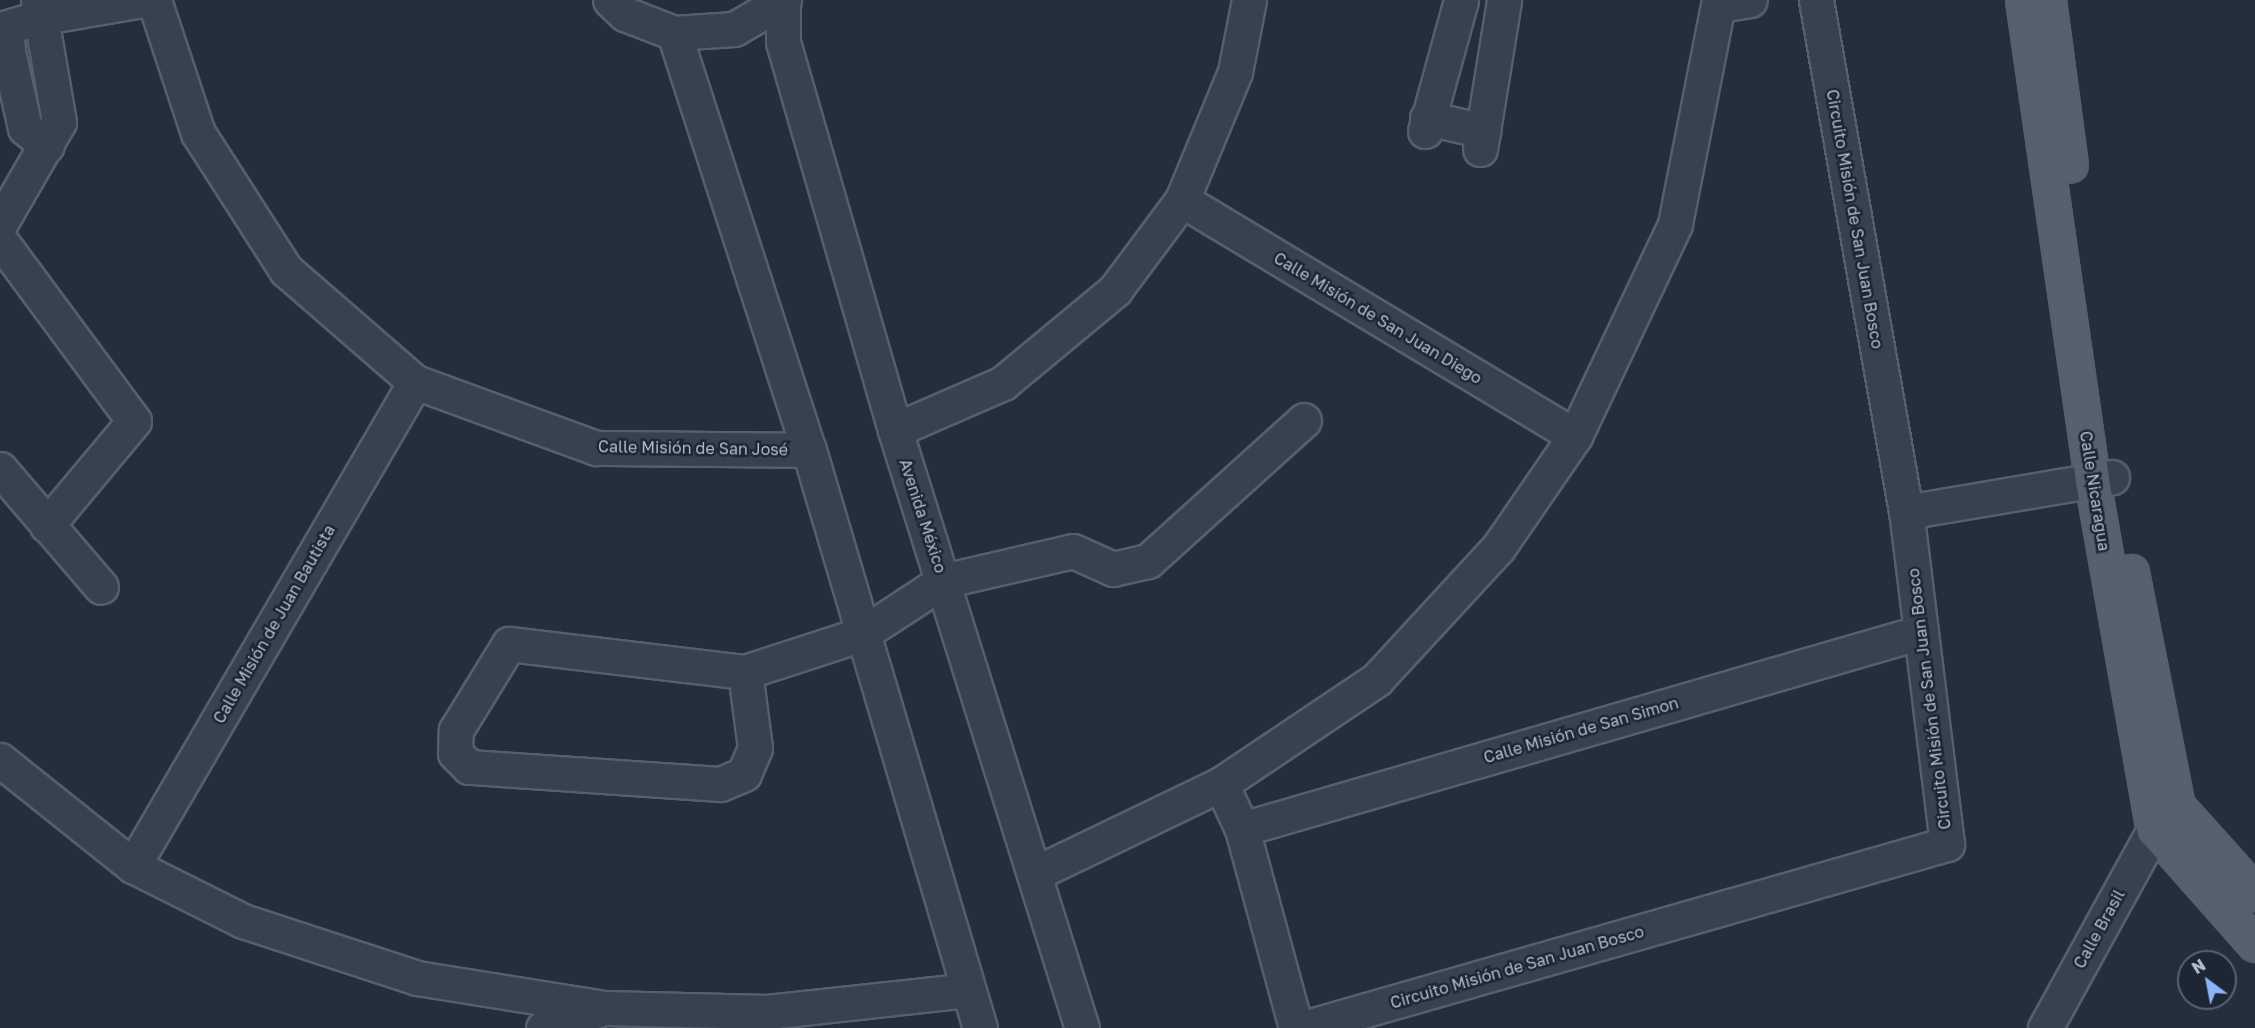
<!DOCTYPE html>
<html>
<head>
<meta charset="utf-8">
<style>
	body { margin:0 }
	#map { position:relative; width:2255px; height:1028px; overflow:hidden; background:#242f3e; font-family:"Golos Text",sans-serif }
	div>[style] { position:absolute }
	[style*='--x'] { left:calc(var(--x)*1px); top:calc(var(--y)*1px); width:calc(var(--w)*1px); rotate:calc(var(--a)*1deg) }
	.roads { filter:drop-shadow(2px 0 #565f6c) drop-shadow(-2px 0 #565f6c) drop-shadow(0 2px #565f6c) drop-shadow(0 -2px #565f6c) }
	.minor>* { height:33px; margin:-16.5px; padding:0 16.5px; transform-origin:16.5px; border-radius:16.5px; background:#38414e }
	.tertiary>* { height:33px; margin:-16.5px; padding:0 16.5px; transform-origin:16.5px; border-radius:16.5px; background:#38414e }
	.primary>* { height:33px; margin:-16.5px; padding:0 16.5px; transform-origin:16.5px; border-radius:16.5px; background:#56606e }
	span { translate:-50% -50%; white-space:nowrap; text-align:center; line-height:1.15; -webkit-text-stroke:5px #1d2633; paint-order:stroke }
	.street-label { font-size:16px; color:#b4bcc9 }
	.north { position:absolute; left:2177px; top:950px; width:60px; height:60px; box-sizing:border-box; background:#1d2633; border:2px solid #59626f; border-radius:50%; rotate:328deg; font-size:16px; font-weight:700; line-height:24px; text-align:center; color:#b4bcc9 }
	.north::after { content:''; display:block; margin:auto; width:21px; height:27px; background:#8ab4f8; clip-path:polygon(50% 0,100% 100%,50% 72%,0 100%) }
</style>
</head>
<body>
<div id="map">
	<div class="roads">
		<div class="minor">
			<div style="--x:154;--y:0;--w:140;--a:71.7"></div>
			<div style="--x:198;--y:133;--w:163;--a:57.3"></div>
			<div style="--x:286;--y:270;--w:171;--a:41"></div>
			<div style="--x:415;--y:382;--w:193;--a:20"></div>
			<div style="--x:596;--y:448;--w:213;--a:0.5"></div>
			<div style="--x:1719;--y:5;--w:31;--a:-9"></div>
			<div style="--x:6;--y:28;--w:24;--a:85"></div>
			<div style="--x:8;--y:52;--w:78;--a:77.4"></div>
			<div style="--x:25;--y:128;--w:28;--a:39"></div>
			<div style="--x:0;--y:29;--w:40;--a:-16"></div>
			<div style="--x:38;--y:18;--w:106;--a:-9.8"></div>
			<div style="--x:1427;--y:118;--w:58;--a:12.8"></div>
			<div style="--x:1425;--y:131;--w:136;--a:-74.6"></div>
			<div style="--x:1480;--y:149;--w:151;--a:-80.8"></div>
			<div style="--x:1182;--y:200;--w:458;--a:31"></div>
			<div style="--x:0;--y:224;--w:118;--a:-60"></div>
			<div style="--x:59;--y:122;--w:124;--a:-99.8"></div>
			<div style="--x:0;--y:240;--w:225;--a:53.5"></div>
			<div style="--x:134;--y:421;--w:136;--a:129.9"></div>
			<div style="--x:895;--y:430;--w:118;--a:-23.5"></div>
			<div style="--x:1003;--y:383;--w:146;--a:-39.7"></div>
			<div style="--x:1115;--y:290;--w:112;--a:-53.3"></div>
			<div style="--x:1182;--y:200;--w:139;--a:-67.5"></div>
			<div style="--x:1235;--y:72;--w:73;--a:-79"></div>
			<div style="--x:0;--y:469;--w:155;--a:49.4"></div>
			<div style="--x:1906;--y:512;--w:209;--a:-9.6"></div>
			<div style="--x:745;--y:672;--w:77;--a:82.5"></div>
			<div style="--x:755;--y:748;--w:28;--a:113"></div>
			<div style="--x:744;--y:774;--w:26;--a:157"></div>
			<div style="--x:720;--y:784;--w:252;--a:-176.1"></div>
			<div style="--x:469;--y:767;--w:20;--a:-135"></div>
			<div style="--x:455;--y:753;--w:23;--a:-88"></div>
			<div style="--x:456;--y:730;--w:101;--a:-58.4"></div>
			<div style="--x:509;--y:644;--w:238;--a:6.8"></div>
			<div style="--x:745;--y:672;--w:123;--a:-18"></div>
			<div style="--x:862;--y:634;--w:97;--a:-33.2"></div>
			<div style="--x:943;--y:581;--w:133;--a:-13"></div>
			<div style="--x:1073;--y:551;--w:44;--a:24.2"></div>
			<div style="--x:1113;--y:569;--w:36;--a:-13"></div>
			<div style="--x:1148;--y:561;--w:210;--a:-42.1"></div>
			<div style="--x:0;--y:760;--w:170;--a:38.6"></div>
			<div style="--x:133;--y:866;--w:123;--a:26.6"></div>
			<div style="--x:243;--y:921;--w:183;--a:18.1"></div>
			<div style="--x:417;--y:978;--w:190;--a:9.1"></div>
			<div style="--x:605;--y:1008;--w:162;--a:1.4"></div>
			<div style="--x:767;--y:1012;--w:202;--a:-6.2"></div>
			<div style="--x:1221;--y:784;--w:50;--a:65"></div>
			<div style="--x:1242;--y:829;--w:206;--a:74.8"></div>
			<div style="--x:1242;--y:829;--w:707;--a:-16.18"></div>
			<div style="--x:133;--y:866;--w:560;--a:-59.77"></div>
			<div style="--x:1034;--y:874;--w:208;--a:-25.7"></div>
			<div style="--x:1221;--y:784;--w:188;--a:-33.9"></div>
			<div style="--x:1377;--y:679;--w:178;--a:-47.3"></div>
			<div style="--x:1498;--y:548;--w:136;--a:-55.5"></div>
			<div style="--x:1575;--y:436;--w:234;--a:-64.7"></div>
			<div style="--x:1675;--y:224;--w:228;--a:-78.9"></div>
			<div style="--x:543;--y:1028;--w:58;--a:-18.1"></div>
			<div style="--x:1303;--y:1028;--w:670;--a:-15.95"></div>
			<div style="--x:1947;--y:844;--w:335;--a:-97"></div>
			<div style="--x:1906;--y:512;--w:520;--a:-99.97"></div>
			<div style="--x:2045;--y:1028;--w:226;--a:-61.2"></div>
		</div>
		<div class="tertiary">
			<div style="--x:610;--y:0;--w:21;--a:43"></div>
			<div style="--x:625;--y:14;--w:53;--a:21.2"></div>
			<div style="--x:674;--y:33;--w:60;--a:-3.8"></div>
			<div style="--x:734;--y:29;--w:58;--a:-30.1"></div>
			<div style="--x:783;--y:1;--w:41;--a:90"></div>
			<div style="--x:783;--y:42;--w:404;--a:73.9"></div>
			<div style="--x:895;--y:430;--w:627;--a:72.64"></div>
			<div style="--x:674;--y:33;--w:438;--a:72.1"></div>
			<div style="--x:809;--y:450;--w:603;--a:73.52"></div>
		</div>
		<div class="primary">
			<div style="--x:2023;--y:0;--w:485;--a:81.8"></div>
			<div style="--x:2092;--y:480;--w:355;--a:80"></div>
			<div style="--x:2154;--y:830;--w:152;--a:48.5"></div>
			<div style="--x:2048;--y:0;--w:166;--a:82.4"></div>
			<div style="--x:2131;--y:572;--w:238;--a:78.9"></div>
			<div style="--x:2177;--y:806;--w:117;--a:48.1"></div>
		</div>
	</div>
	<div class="street-label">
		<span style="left:1855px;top:219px;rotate:80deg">Circuito Misión de San Juan Bosco</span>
		<span style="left:1378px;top:318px;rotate:31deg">Calle Misión de San Juan Diego</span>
		<span style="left:693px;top:448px;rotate:1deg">Calle Misión de San José</span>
		<span style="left:2095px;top:491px;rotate:81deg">Calle Nicaragua</span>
		<span style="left:923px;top:516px;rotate:72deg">Avenida México</span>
		<span style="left:274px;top:624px;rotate:-60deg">Calle Misión de Juan Bautista</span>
		<span style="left:1929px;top:699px;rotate:-97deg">Circuito Misión de San Juan Bosco</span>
		<span style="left:1581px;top:730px;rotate:-16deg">Calle Misión de San Simon</span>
		<span style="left:2099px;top:929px;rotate:-61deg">Calle Brasil</span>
		<span style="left:1517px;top:967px;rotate:-16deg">Circuito Misión de San Juan Bosco</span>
	</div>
	<div class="north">N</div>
</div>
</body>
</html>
